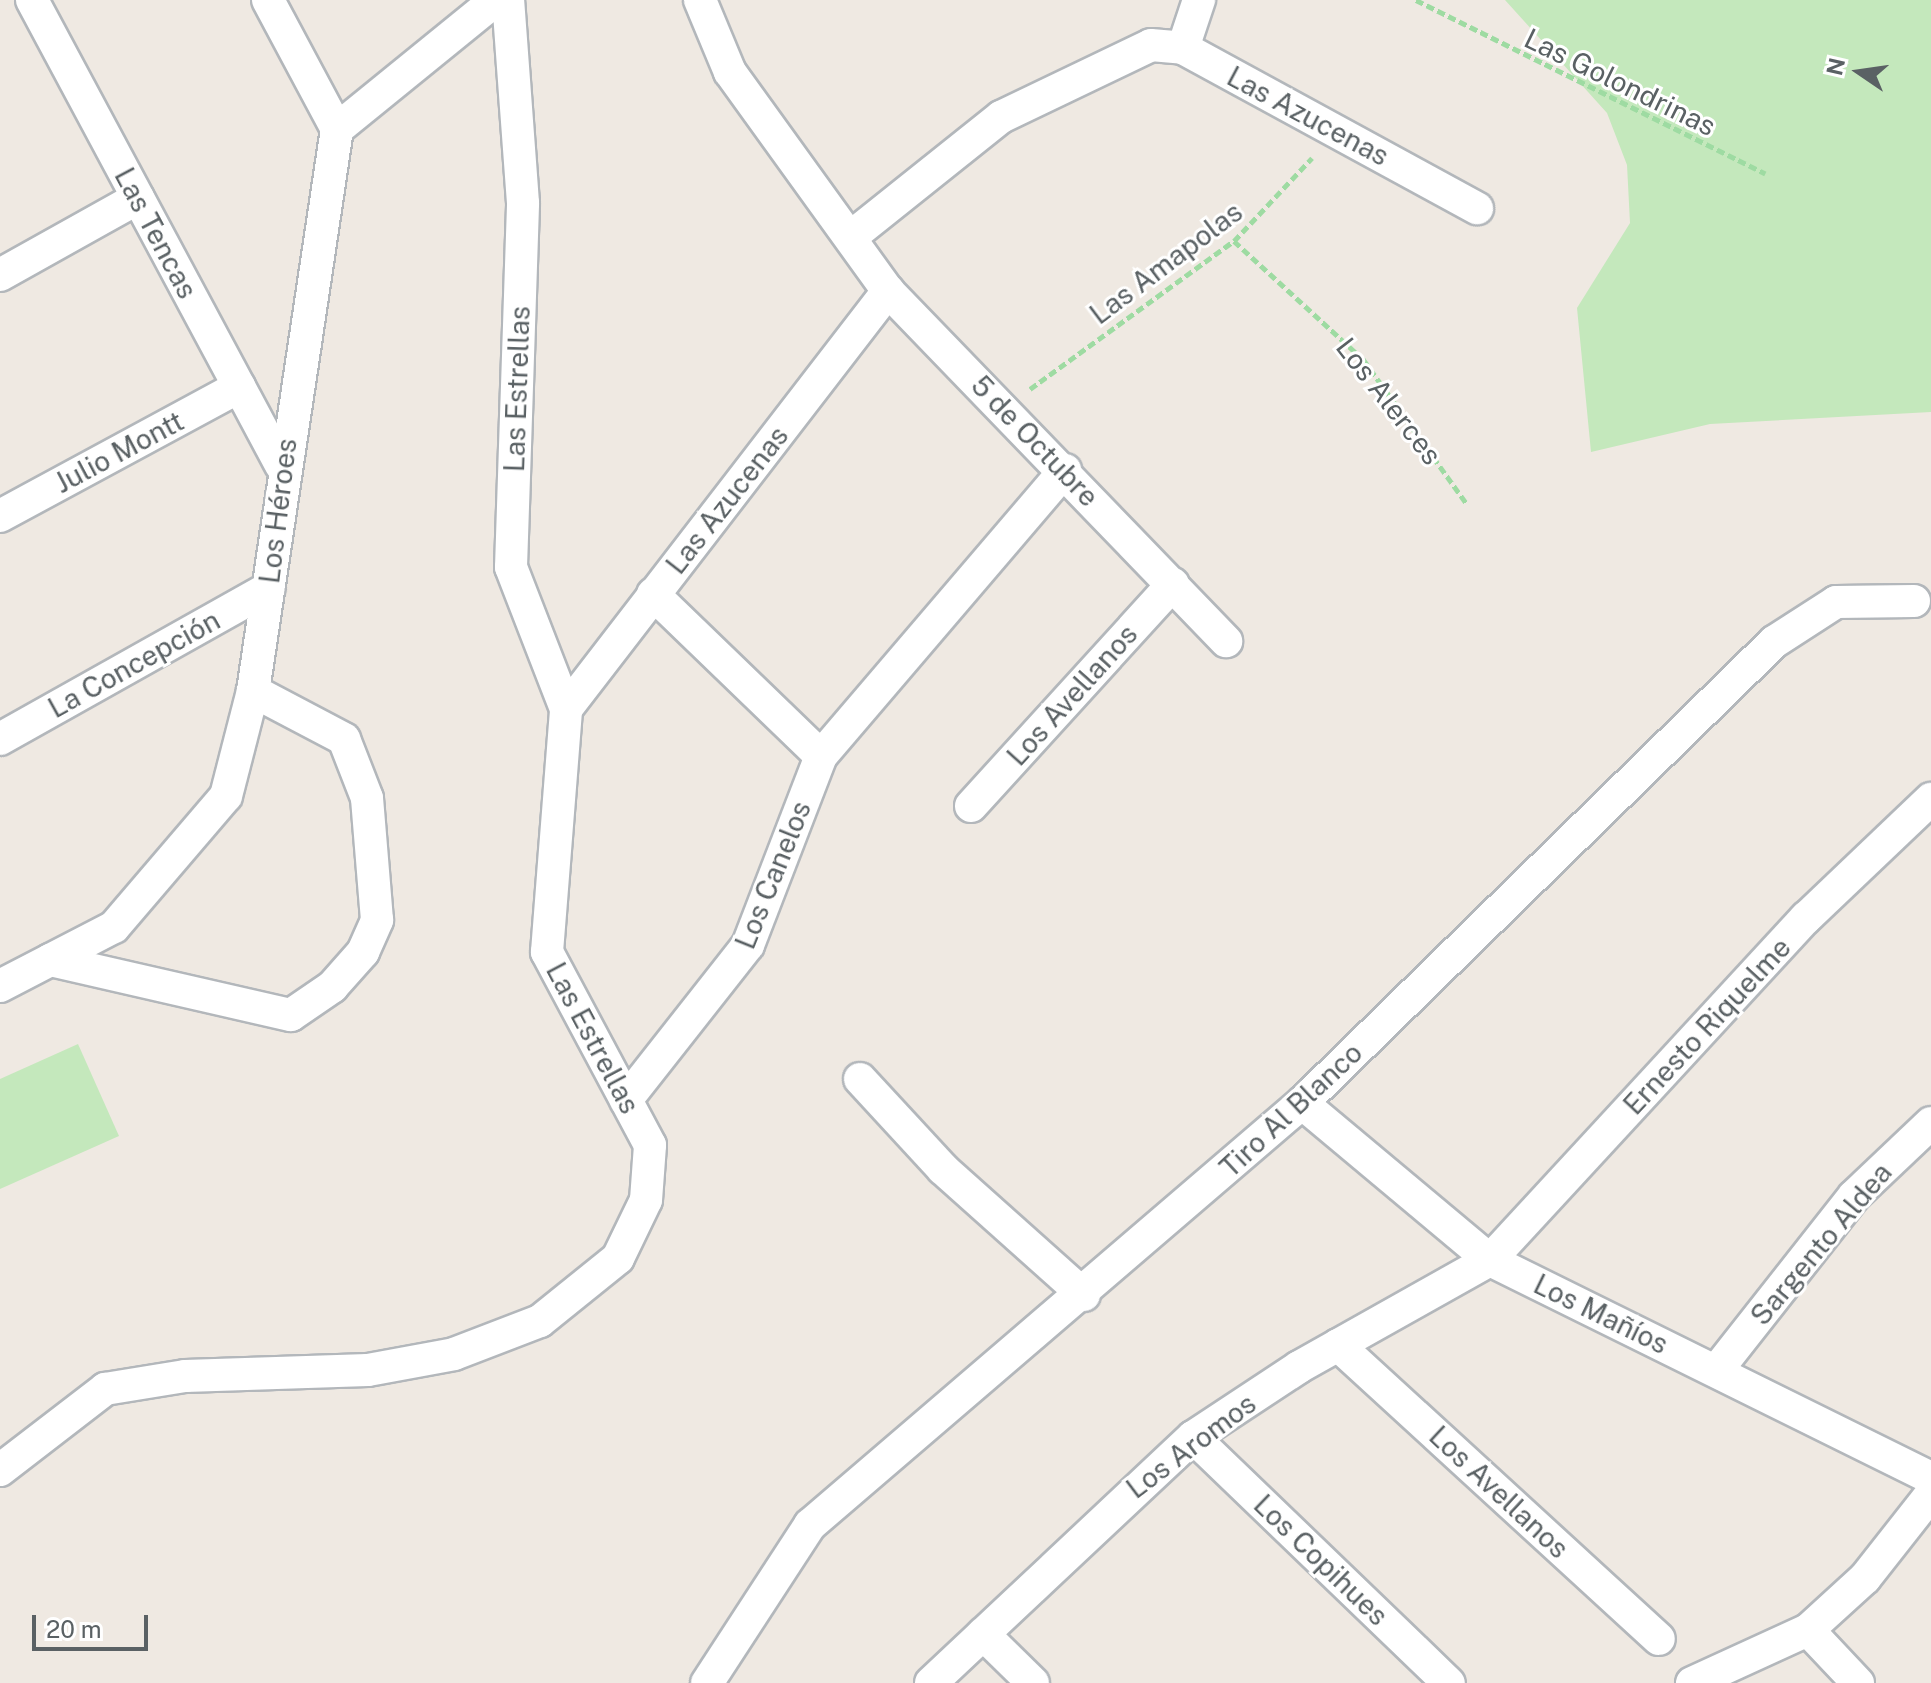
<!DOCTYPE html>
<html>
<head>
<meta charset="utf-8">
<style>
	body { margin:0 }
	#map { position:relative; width:1931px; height:1683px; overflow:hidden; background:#efe9e2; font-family:"Public Sans",sans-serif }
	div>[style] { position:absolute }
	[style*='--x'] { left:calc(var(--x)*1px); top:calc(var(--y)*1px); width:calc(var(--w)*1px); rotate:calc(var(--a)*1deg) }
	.green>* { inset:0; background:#c4e8bc }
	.path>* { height:5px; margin-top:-2.5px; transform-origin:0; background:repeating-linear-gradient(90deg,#9edba2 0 8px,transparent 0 12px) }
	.roads { filter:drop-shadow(2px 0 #b3b7bb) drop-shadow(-2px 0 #b3b7bb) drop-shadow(0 2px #b3b7bb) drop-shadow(0 -2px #b3b7bb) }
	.minor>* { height:32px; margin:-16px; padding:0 16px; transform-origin:16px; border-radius:16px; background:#fff }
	span { translate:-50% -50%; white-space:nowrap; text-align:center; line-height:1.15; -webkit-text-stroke:6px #fff; paint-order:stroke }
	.street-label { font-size:28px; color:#5a6164 }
	.north { position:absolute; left:1819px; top:32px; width:80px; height:80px; -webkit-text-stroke:6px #fff; paint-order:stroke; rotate:283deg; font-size:22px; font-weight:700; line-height:32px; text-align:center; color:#5a6164 }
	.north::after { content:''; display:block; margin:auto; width:28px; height:36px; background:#5a6164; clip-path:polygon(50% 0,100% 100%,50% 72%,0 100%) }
	.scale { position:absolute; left:32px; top:1615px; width:116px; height:36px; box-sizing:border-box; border:4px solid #5a6164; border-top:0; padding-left:10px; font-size:24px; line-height:28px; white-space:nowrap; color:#5a6164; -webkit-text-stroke:6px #fff; paint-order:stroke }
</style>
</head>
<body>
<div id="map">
	<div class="green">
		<div style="clip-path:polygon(1505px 0,1931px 0,1931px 412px,1710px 424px,1591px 452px,1577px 308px,1630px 223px,1627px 165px,1607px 113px)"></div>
		<div style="clip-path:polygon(78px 1044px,119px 1136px,0 1189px,0 1079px)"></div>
	</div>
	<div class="path">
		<div style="--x:1416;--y:0;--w:390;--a:26.4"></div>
		<div style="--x:1234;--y:241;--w:175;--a:42.5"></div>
		<div style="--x:1363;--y:359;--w:177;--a:54.4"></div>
		<div style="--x:1030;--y:389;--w:252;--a:-36"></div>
		<div style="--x:1234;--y:241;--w:114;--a:-46.8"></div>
	</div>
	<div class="roads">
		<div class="minor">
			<div style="--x:32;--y:0;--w:527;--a:61.83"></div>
			<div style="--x:268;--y:0;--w:146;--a:61.9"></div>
			<div style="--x:700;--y:0;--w:78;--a:67.4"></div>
			<div style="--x:730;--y:72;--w:270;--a:54.2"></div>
			<div style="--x:888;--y:291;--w:487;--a:46"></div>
			<div style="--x:1183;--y:48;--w:51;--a:-71.6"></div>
			<div style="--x:852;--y:236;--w:191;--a:-38.6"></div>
			<div style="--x:1001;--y:117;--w:166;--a:-25.6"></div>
			<div style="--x:1151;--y:45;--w:32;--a:5"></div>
			<div style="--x:1183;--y:48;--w:335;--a:28.6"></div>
			<div style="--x:0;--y:275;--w:158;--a:-29.2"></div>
			<div style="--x:0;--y:516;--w:272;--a:-28.4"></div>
			<div style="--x:653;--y:594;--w:233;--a:44"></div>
			<div style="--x:566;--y:709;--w:528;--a:-52.39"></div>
			<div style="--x:0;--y:739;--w:308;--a:-29.3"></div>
			<div style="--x:971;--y:806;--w:300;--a:-47.7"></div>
			<div style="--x:50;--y:960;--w:247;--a:12.9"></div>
			<div style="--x:291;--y:1015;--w:50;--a:-34.3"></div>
			<div style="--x:332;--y:987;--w:47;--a:-48.5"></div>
			<div style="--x:363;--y:952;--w:35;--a:-66"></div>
			<div style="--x:377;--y:920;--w:122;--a:-94.7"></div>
			<div style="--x:367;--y:798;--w:63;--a:-111.3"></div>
			<div style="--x:344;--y:739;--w:103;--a:-152.2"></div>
			<div style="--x:0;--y:986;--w:128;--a:-27.4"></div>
			<div style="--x:114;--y:927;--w:172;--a:-49.5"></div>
			<div style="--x:226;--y:796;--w:108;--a:-75.6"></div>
			<div style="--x:253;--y:691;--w:568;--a:-81.5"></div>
			<div style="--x:337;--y:129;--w:205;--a:-39.1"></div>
			<div style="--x:860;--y:1079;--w:122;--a:47.3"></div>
			<div style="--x:943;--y:1169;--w:189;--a:41.8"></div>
			<div style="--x:626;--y:1100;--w:197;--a:-51.8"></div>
			<div style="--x:748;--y:945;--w:203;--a:-68.9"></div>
			<div style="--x:821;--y:756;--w:376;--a:-49.5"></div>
			<div style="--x:1302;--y:1103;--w:245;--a:39.9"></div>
			<div style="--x:1490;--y:1260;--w:492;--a:26.3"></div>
			<div style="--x:1338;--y:1345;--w:435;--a:42.5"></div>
			<div style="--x:1717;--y:1370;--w:221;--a:-51.8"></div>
			<div style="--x:1854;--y:1196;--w:106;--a:-43.5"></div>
			<div style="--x:1193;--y:1437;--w:355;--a:43.9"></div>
			<div style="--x:0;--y:1470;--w:133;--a:-37.6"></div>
			<div style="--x:105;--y:1389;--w:81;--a:-9.2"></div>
			<div style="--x:185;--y:1376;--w:183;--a:-1.9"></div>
			<div style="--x:368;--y:1370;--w:87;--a:-10.5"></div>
			<div style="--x:454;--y:1354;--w:92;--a:-21"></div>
			<div style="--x:540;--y:1321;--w:100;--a:-38.9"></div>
			<div style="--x:618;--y:1258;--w:64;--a:-64.2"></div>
			<div style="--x:646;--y:1200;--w:55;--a:-85.8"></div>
			<div style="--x:650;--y:1145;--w:219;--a:-118.1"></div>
			<div style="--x:547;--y:952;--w:244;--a:-85.5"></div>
			<div style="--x:566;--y:709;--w:152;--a:-111.2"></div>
			<div style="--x:511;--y:567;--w:364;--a:-88.1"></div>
			<div style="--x:523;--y:203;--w:204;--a:-94.2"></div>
			<div style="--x:1808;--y:1630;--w:73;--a:46.7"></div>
			<div style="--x:983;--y:1634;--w:70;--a:44.4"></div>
			<div style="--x:707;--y:1683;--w:189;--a:-56.9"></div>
			<div style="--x:810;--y:1525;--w:648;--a:-40.62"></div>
			<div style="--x:1302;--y:1103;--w:660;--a:-44.32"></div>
			<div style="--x:1774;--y:642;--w:74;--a:-32.8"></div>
			<div style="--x:1836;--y:602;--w:78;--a:-0.7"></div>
			<div style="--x:931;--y:1683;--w:359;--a:-43.2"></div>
			<div style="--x:1193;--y:1437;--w:127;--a:-33.4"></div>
			<div style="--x:1299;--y:1367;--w:219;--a:-29.3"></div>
			<div style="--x:1490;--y:1260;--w:466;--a:-47.3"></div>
			<div style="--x:1806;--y:918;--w:173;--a:-43.6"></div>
			<div style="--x:1692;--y:1683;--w:128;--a:-24.6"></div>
			<div style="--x:1808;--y:1630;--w:77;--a:-42.4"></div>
			<div style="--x:1865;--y:1578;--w:107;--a:-51.8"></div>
		</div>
	</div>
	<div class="street-label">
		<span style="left:1620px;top:82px;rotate:26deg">Las Golondrinas</span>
		<span style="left:1308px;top:116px;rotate:28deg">Las Azucenas</span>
		<span style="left:156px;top:233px;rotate:62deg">Las Tencas</span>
		<span style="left:1166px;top:263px;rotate:-37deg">Las Amapolas</span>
		<span style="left:517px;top:389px;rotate:-88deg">Las Estrellas</span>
		<span style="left:1389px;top:401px;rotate:52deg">Los Alerces</span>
		<span style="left:1035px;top:441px;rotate:46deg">5 de Octubre</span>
		<span style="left:119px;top:452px;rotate:-28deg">Julio Montt</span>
		<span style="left:727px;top:500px;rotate:-52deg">Las Azucenas</span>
		<span style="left:278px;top:511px;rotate:-83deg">Los Héroes</span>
		<span style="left:134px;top:664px;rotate:-29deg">La Concepción</span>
		<span style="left:1072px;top:695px;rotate:-48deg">Los Avellanos</span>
		<span style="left:773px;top:875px;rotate:-68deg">Los Canelos</span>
		<span style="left:1707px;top:1026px;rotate:-47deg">Ernesto Riquelme</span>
		<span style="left:593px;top:1038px;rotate:62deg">Las Estrellas</span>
		<span style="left:1291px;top:1110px;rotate:-43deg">Tiro Al Blanco</span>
		<span style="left:1821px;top:1244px;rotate:-50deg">Sargento Aldea</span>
		<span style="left:1601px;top:1314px;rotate:26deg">Los Mañíos</span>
		<span style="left:1191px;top:1446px;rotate:-37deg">Los Aromos</span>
		<span style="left:1499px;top:1492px;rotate:43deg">Los Avellanos</span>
		<span style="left:1321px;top:1560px;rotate:44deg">Los Copihues</span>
	</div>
	<div class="north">N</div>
	<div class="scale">20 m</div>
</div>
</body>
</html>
